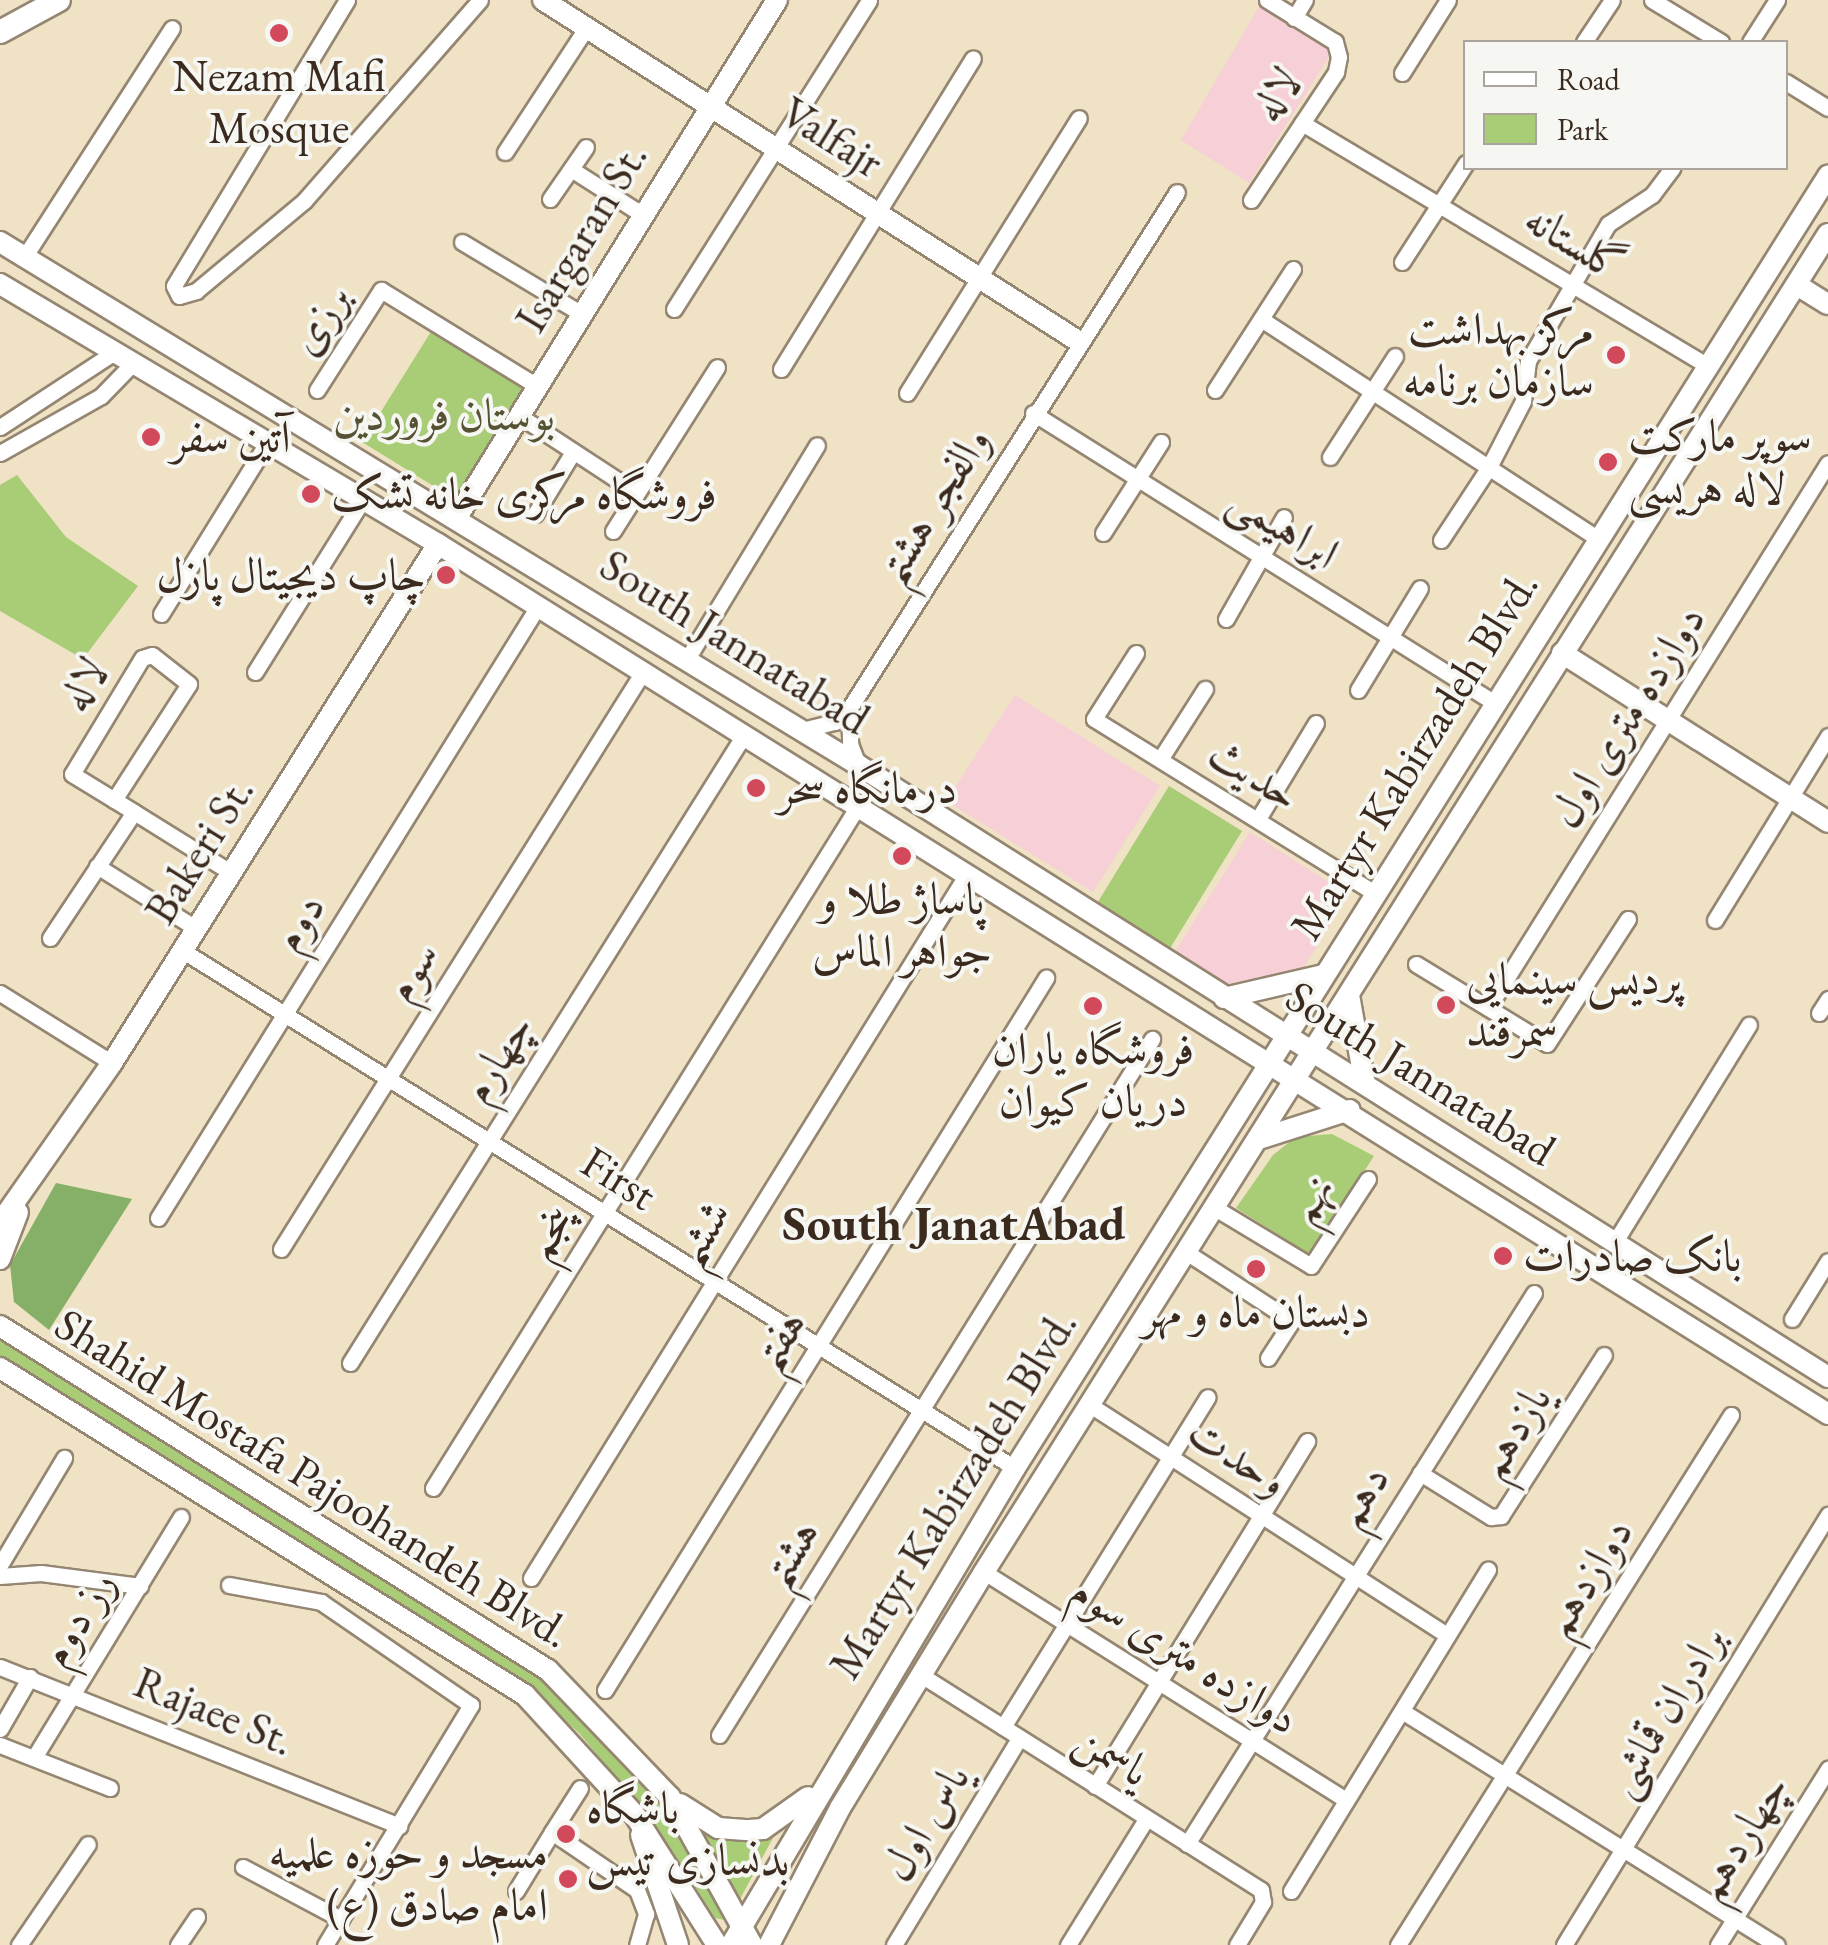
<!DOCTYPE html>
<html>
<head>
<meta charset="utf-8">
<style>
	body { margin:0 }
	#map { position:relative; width:1828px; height:1945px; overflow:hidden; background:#efe2c5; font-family:"EB Garamond",Amiri,serif }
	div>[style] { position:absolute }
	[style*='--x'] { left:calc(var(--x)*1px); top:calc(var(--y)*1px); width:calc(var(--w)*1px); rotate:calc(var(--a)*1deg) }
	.built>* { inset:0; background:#f6cfd7 }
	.green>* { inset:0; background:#a9cd77 }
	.forest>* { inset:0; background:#86b068 }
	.roads { filter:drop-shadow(2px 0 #958672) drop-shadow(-2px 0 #958672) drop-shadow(0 2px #958672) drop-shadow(0 -2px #958672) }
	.street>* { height:15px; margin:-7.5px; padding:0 7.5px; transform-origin:7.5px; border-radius:7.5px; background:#fff }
	.secondary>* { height:20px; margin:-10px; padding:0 10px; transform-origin:10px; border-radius:10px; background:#fff }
	.primary>* { height:22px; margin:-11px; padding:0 11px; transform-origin:11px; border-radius:11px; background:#fff }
	.dots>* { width:28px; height:28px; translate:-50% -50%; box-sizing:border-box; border:5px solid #f6f6f2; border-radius:50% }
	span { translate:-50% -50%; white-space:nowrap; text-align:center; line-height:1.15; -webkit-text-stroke:8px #f6f6f2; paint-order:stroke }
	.poi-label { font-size:45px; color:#3b2a1e }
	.right { translate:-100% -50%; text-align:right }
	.left { translate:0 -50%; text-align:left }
	.street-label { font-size:45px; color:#3b2a1e }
	.park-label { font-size:45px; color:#565334 }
	.neighbourhood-label { font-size:48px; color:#3b2a1e; font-weight:700 }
	.legend { position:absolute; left:1463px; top:40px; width:325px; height:130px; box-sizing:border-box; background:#f6f6f2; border:2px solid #aba49d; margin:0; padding:12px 18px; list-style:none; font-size:30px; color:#3b2a1e }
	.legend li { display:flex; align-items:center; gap:20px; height:50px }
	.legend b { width:50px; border:2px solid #aba49d }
</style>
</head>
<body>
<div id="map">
	<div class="built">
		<div style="clip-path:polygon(1261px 3px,1325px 46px,1329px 57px,1249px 183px,1181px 140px)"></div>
		<div style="clip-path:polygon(1015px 695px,1160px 786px,1093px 892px,946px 801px)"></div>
		<div style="clip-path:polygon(1250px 832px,1349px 895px,1304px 967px,1228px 986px,1175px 952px)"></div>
	</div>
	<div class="green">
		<div style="clip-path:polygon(432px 330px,526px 388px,456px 500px,362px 442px)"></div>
		<div style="clip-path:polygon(17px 475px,66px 537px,138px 586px,83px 659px,0 611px,0 485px)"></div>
		<div style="clip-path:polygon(1169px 786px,1242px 831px,1169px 950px,1096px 905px)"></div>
		<div style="clip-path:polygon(1332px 1134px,1374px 1156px,1310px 1255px,1236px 1208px,1273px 1155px,1296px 1137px)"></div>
		<div style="clip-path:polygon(0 1339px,507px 1653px,552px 1687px,665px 1811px,725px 1920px,715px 1918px,681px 1864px,652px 1841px,638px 1804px,579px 1733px,518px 1678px,24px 1376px,0 1358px)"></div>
		<div style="clip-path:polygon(687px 1815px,703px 1826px,781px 1823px,740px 1899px)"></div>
	</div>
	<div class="forest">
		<div style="clip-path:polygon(56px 1183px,132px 1199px,49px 1330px,14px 1302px,10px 1265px)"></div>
	</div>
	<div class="roads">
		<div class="street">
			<div style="--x:347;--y:0;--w:334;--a:121.2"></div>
			<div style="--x:174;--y:286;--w:11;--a:63"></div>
			<div style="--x:179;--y:296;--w:18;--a:-16"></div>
			<div style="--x:196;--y:291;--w:141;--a:-39.8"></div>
			<div style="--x:304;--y:201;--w:267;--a:-48.8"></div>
			<div style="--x:1652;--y:0;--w:81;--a:31.3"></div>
			<div style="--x:1294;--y:18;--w:21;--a:-59"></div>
			<div style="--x:1584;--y:42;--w:50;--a:-56.3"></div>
			<div style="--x:1750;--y:42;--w:50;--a:-57.3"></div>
			<div style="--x:1402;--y:73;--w:86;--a:-57.8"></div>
			<div style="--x:1786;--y:82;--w:49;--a:31.8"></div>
			<div style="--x:1302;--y:123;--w:472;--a:30.9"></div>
			<div style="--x:505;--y:152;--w:148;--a:-56.8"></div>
			<div style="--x:571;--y:169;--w:82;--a:32.5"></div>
			<div style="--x:550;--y:199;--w:63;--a:-55.3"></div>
			<div style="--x:1251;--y:200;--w:154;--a:-56.4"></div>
			<div style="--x:1336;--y:72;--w:15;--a:-79"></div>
			<div style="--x:1339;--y:57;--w:16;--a:-105"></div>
			<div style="--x:1335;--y:42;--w:80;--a:-148.3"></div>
			<div style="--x:462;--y:242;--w:138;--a:31"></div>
			<div style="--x:25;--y:256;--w:271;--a:-57.2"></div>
			<div style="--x:1402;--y:262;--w:118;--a:-57.1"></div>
			<div style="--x:674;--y:309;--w:365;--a:-57.7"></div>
			<div style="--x:1261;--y:319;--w:401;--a:33.1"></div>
			<div style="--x:781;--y:369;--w:365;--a:-58.3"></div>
			<div style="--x:317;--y:390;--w:119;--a:-57.4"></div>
			<div style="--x:381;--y:290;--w:183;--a:31.6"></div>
			<div style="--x:1215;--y:390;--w:144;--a:-57.2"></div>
			<div style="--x:907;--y:393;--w:324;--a:-58"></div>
			<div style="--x:1033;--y:413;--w:545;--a:32.12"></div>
			<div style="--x:518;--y:415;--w:142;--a:33.2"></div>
			<div style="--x:0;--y:427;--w:135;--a:-33.2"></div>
			<div style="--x:0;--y:453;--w:116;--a:-29.4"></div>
			<div style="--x:101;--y:396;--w:45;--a:-45.9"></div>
			<div style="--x:1330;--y:457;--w:120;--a:-57.2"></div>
			<div style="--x:535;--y:514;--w:73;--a:-58.5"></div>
			<div style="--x:613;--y:531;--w:194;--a:-57.6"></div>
			<div style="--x:1103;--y:533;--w:108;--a:-57.5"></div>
			<div style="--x:1441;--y:540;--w:87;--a:-56.7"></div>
			<div style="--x:1489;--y:467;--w:74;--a:-62.7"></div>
			<div style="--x:1523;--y:401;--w:40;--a:-82.9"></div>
			<div style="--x:1528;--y:361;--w:159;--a:-59.7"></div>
			<div style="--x:1608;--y:224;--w:53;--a:-33.4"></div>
			<div style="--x:1652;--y:195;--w:34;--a:-53"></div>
			<div style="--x:161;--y:614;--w:205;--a:-58.2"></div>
			<div style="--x:1226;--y:619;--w:117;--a:-60.4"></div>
			<div style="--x:1136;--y:653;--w:78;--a:122.5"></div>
			<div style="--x:1094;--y:719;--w:331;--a:31.8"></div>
			<div style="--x:687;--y:659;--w:250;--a:-58.7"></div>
			<div style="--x:255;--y:672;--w:204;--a:-58"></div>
			<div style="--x:1358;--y:690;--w:119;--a:-58.7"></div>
			<div style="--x:849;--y:709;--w:35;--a:88"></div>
			<div style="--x:850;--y:744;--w:22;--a:69"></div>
			<div style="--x:802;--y:730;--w:34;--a:-14"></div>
			<div style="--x:835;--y:722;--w:19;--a:-43"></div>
			<div style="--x:849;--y:709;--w:612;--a:-57.61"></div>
			<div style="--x:1161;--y:758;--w:82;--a:-57.5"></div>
			<div style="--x:114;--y:800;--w:138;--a:-57.1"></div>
			<div style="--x:189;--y:684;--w:47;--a:-141.9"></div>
			<div style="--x:152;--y:655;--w:10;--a:163"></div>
			<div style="--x:142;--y:658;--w:135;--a:121.1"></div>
			<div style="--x:72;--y:774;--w:73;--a:31.5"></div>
			<div style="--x:134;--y:812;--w:115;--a:31.9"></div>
			<div style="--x:1258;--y:819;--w:112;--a:-58.9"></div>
			<div style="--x:97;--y:866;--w:118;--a:32.2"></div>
			<div style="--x:1715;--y:920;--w:216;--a:-58.4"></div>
			<div style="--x:50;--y:938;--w:151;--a:-56.3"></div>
			<div style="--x:183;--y:951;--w:980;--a:31.86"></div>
			<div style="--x:1416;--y:964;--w:153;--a:31.4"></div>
			<div style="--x:1547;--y:1044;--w:149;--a:-57.1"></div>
			<div style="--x:0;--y:993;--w:132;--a:32"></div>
			<div style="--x:1488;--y:1008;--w:642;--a:-58.04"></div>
			<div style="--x:1819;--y:1013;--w:17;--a:-57"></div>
			<div style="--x:1215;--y:1208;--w:112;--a:31.1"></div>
			<div style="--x:1311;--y:1266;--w:104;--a:-56.8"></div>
			<div style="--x:158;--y:1218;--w:720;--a:-58.16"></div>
			<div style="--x:1616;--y:1240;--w:253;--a:-58.3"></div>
			<div style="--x:281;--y:1249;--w:681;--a:-57.9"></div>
			<div style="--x:1186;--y:1252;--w:126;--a:33.1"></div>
			<div style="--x:1292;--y:1321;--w:44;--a:123"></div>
			<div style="--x:1792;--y:1319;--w:68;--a:-58.2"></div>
			<div style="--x:350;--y:1363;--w:741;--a:-57.9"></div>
			<div style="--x:1090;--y:1405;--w:425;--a:32.8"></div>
			<div style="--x:1420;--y:1473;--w:84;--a:31.8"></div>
			<div style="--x:1491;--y:1517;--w:10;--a:-6"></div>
			<div style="--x:1501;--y:1516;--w:191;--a:-57.4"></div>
			<div style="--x:433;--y:1488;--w:804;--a:-58.07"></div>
			<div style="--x:0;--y:1565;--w:125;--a:-59.1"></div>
			<div style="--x:984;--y:1572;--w:426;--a:32.2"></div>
			<div style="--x:0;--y:1576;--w:41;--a:-4.2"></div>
			<div style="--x:41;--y:1573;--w:100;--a:7.5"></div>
			<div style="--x:531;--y:1578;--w:828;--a:-58.23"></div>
			<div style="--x:229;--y:1585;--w:94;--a:10.5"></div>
			<div style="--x:321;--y:1602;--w:182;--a:34.5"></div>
			<div style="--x:471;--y:1705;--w:281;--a:121.3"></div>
			<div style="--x:0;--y:1667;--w:430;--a:21.7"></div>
			<div style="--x:921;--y:1675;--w:402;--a:32.3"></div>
			<div style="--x:1261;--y:1890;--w:12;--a:81"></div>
			<div style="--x:1263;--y:1902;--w:50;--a:121.2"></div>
			<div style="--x:605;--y:1690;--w:838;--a:-58.23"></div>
			<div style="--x:1402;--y:1711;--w:442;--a:32"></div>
			<div style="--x:1003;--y:1727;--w:388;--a:-58.2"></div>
			<div style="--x:0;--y:1729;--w:60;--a:-60"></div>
			<div style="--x:719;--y:1735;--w:820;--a:-58.11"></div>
			<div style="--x:0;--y:1745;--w:118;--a:21.4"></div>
			<div style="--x:35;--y:1756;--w:280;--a:-58.6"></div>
			<div style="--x:1095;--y:1786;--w:405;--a:-58.4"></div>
			<div style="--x:552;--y:1832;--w:52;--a:-57.5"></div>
			<div style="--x:1187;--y:1844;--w:651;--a:-57.8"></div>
			<div style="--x:243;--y:1867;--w:111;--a:28"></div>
			<div style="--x:516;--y:1891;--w:69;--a:-58.6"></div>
			<div style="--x:552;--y:1832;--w:103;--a:34.3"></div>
			<div style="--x:637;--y:1890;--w:26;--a:69"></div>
			<div style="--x:646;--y:1914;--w:32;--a:106"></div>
			<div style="--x:1291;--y:1891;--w:377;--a:-58.5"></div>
			<div style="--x:19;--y:1945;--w:122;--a:-55.7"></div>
			<div style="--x:178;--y:1945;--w:34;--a:-56"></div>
			<div style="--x:894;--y:1945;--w:241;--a:-58.8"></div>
			<div style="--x:1068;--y:1945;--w:148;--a:-58.2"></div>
			<div style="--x:1398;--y:1945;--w:626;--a:-57.86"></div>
			<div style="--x:1564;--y:1945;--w:505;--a:-58.45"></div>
			<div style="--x:1718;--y:1945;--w:208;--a:-58"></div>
		</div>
		<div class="secondary">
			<div style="--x:543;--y:0;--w:634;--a:32.51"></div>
			<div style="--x:0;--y:242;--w:1005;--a:31.36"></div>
			<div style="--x:858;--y:765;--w:1147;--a:32.25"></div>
			<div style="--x:0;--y:284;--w:509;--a:30.69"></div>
			<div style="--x:438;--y:544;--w:1640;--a:32.04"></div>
			<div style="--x:1797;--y:285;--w:36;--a:32"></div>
			<div style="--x:457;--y:517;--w:608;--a:-58.24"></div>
			<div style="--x:1562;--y:653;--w:315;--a:32.4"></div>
			<div style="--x:1349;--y:995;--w:91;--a:79.9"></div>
			<div style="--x:1224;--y:998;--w:102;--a:-13.1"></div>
			<div style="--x:1262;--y:1138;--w:92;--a:-17.7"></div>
			<div style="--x:0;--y:1223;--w:195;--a:-55"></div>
			<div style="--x:112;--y:1063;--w:613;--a:-57.87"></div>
			<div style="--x:0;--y:1259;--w:50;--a:-69"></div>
			<div style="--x:0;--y:1326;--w:647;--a:32.12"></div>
			<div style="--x:548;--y:1670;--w:176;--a:46.2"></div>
			<div style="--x:670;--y:1797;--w:169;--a:61"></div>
			<div style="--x:0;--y:1368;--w:619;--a:31.92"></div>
			<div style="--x:525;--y:1695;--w:161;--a:47.5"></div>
			<div style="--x:634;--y:1814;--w:155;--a:57.6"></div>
			<div style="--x:680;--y:1804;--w:45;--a:32.3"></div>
			<div style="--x:718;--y:1828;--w:31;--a:4"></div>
			<div style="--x:749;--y:1830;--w:14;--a:-4"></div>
			<div style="--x:763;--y:1829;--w:55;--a:-35.4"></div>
			<div style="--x:641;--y:1835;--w:116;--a:71.4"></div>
			<div style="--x:731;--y:1945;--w:555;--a:-59.23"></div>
			<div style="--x:1015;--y:1468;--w:1527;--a:-57.82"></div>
			<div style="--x:769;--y:1945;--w:154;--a:-62.6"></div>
			<div style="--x:840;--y:1808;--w:276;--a:-58.6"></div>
			<div style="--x:984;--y:1572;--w:1582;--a:-57.76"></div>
		</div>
		<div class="primary">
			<div style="--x:0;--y:32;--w:67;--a:-28.5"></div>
		</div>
	</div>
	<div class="dots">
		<div style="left:279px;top:33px;background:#d1495b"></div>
		<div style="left:1616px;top:355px;background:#d1495b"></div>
		<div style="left:151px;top:437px;background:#d1495b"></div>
		<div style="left:1608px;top:462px;background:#d1495b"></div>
		<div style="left:311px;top:494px;background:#d1495b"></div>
		<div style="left:446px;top:575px;background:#d1495b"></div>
		<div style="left:756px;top:788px;background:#d1495b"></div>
		<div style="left:902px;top:856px;background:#d1495b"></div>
		<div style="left:1446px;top:1005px;background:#d1495b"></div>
		<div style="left:1093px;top:1006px;background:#d1495b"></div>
		<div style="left:1503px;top:1256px;background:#d1495b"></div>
		<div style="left:1256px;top:1269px;background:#d1495b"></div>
		<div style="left:566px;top:1834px;background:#d1495b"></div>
		<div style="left:568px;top:1879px;background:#d1495b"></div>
	</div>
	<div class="poi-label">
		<span style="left:279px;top:102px">Nezam Mafi<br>Mosque</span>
		<span class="right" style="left:1594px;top:355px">مرکز بهداشت<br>سازمان برنامه</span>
		<span class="left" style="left:1628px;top:462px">سوپر مارکت<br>لاله هریسی</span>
		<span class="left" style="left:171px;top:437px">آتین سفر</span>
		<span class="left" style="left:331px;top:494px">فروشگاه مرکزی خانه تشک</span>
		<span class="right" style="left:426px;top:575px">چاپ دیجیتال پازل</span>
		<span class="left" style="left:778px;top:788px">درمانگاه سحر</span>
		<span style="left:902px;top:925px">پاساژ طلا و<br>جواهر الماس</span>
		<span class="left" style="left:1466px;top:1005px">پردیس سینمایی<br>سمرقند</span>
		<span style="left:1093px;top:1075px">فروشگاه یاران<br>دریان کیوان</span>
		<span class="left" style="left:1523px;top:1256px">بانک صادرات</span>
		<span style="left:1256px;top:1312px">دبستان ماه و مهر</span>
		<span class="left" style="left:586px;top:1834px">باشگاه<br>بدنسازی تیس</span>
		<span class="right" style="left:548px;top:1879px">مسجد و حوزه علمیه<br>امام صادق (ع)</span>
	</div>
	<div class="street-label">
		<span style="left:1276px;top:94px;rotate:-56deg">لاله</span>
		<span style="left:832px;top:137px;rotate:32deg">Valfajr</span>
		<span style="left:581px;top:237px;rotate:-59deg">Isargaran St.</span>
		<span style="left:1575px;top:242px;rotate:31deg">گلستانه</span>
		<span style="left:319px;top:319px;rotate:-57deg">برزی</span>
		<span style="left:932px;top:505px;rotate:-58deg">والفجر هشتم</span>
		<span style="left:1284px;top:526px;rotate:32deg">ابراهیمی</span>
		<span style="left:735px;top:642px;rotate:32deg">South Jannatabad</span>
		<span style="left:83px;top:684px;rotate:-59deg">لاله</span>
		<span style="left:1627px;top:716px;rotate:-58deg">دوازده متری اول</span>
		<span style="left:1414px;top:755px;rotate:-58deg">Martyr Kabirzadeh Blvd.</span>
		<span style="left:1255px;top:773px;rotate:32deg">حدیث</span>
		<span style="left:199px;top:850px;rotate:-58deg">Bakeri St.</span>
		<span style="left:298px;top:922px;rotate:-58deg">دوم</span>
		<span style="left:411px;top:971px;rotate:-58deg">سوم</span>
		<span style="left:497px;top:1058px;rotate:-58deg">چهارم</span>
		<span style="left:1421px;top:1073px;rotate:32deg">South Jannatabad</span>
		<span style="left:619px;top:1178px;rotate:32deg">First</span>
		<span style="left:1310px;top:1198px;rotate:-57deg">نهم</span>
		<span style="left:548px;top:1232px;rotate:-58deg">پنجم</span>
		<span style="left:701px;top:1233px;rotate:-58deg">ششم</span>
		<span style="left:778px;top:1340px;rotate:-58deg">هفتم</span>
		<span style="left:1513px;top:1431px;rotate:-58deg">یازدهم</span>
		<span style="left:1238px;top:1456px;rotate:32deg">وحدت</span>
		<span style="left:313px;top:1478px;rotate:32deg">Shahid Mostafa Pajoohandeh Blvd.</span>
		<span style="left:953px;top:1494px;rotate:-58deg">Martyr Kabirzadeh Blvd.</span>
		<span style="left:1361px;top:1496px;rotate:-58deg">دهم</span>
		<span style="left:789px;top:1553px;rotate:-58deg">هشتم</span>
		<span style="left:1587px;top:1577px;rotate:-58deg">دوازدهم</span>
		<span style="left:77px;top:1618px;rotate:-59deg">رز دوم</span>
		<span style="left:1185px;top:1654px;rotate:32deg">دوازده متری سوم</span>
		<span style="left:214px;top:1711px;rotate:22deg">Rajaee St.</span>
		<span style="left:1665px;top:1711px;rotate:-59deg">برادران قماشی</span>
		<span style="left:1113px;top:1754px;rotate:33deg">یاسمن</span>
		<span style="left:925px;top:1822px;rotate:-59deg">یاس اول</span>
		<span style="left:1741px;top:1837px;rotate:-58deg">چهاردهم</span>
	</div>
	<div class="park-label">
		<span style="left:444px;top:415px">بوستان فروردین</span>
	</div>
	<div class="neighbourhood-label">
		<span style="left:954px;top:1224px">South JanatAbad</span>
	</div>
	<ul class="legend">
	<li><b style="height:12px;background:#fff"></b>Road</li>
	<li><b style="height:28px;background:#a9cd77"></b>Park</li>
	</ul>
</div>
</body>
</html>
